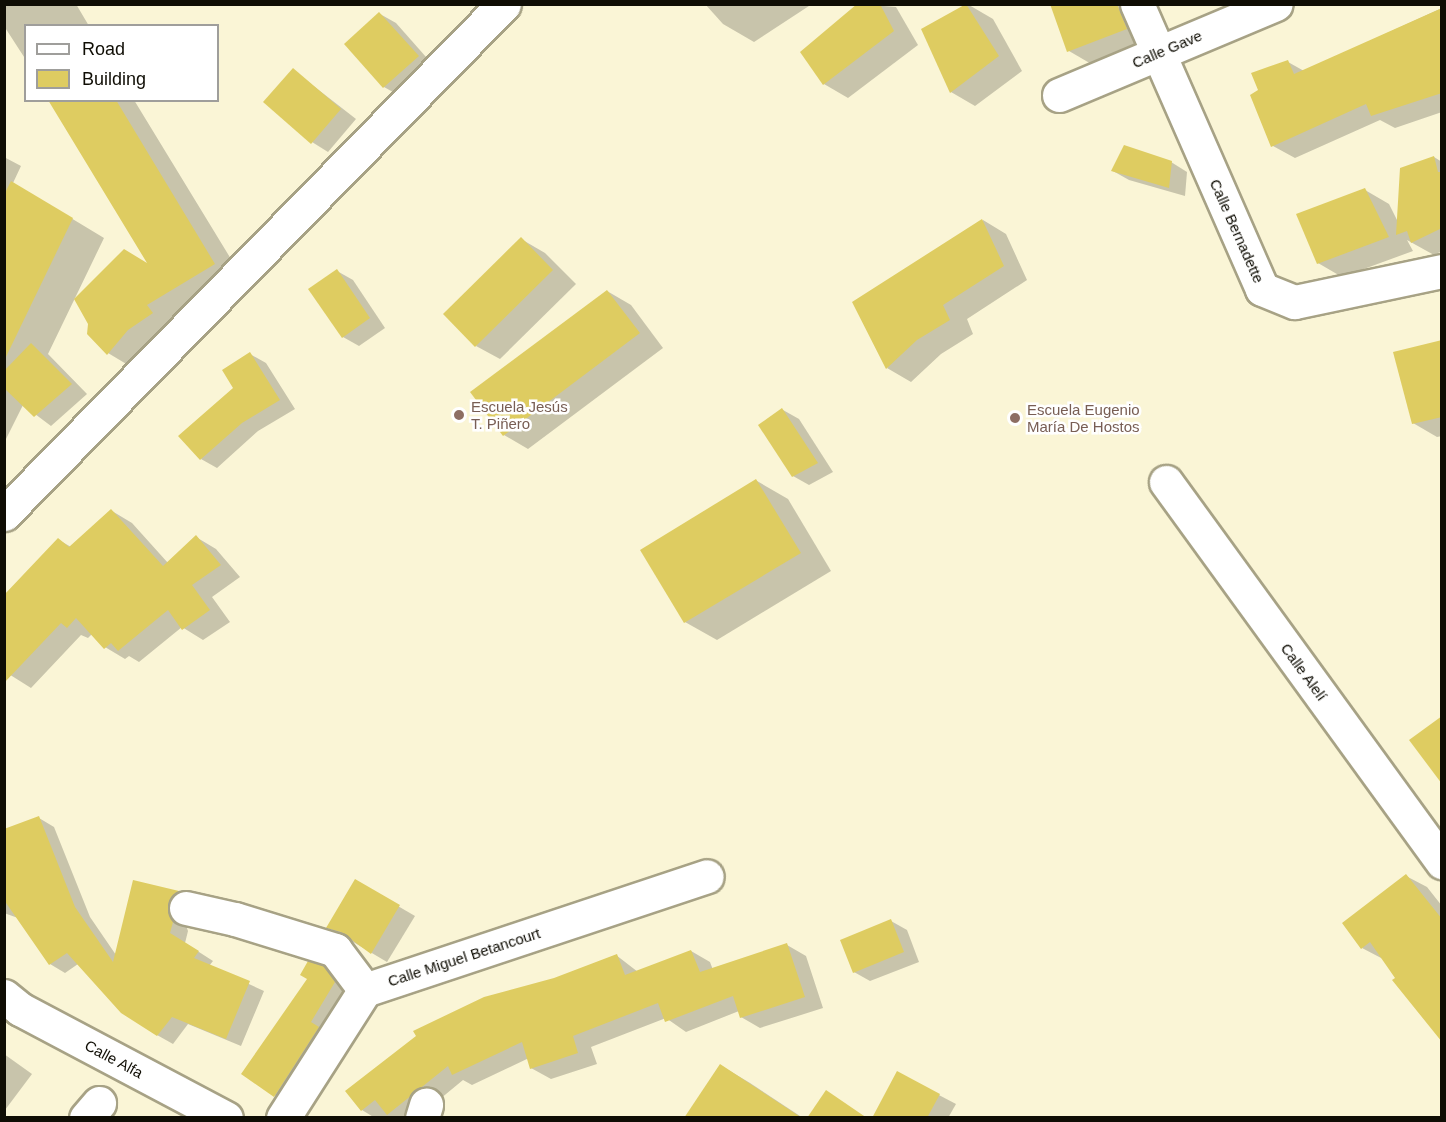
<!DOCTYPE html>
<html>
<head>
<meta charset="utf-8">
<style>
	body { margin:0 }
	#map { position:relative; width:1446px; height:1122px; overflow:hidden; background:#faf5d6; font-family:Helvetica,sans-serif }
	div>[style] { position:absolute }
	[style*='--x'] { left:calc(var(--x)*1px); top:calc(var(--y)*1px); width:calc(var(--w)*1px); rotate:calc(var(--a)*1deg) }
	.shadow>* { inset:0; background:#0003 }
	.building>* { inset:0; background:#decc61 }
	.roads { filter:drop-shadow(2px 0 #a7a285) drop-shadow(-2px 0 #a7a285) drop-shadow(0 2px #a7a285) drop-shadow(0 -2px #a7a285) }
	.minor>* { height:33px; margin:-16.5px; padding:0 16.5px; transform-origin:16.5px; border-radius:16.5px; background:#fff }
	.dots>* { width:16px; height:16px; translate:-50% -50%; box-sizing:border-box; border:3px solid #fff; border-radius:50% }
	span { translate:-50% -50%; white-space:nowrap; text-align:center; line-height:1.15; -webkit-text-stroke:5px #fff; paint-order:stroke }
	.street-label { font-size:15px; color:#0f0d04 }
	.education-label { font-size:15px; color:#785e54 }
	.left { translate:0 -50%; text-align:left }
	.frame { position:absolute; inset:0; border:6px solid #0f0d04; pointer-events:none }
	.legend { position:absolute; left:24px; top:24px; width:195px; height:78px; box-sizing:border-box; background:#fff; border:2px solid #9f9e9b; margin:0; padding:8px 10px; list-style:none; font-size:18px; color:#0f0d04 }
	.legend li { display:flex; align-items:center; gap:12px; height:30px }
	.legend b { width:30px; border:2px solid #9f9e9b }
</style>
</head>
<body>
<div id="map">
	<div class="shadow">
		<div style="clip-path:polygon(4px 4px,76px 4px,89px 26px,26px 26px,26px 60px,4px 26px)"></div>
		<div style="clip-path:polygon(705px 4px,812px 4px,754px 42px,723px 24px)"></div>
		<div style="clip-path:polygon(859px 4px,896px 7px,918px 45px,848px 98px,824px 84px)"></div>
		<div style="clip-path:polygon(1052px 4px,1134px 4px,1150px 42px,1093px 65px,1069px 51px)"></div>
		<div style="clip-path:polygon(969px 5px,993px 19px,1022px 71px,975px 106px,951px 92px,923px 30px)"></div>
		<div style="clip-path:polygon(1442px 8px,1442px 112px,1395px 128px,1380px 120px,1295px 158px,1273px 146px,1260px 91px,1288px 62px,1304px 71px)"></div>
		<div style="clip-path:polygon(380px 14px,396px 23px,434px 66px,400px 96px,384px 87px,346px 44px)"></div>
		<div style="clip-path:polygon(293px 70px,356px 119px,328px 152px,312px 142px)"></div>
		<div style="clip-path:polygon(50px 100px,134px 100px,245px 282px,138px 371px,108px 353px,150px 266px)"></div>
		<div style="clip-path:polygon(4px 157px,21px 166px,13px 183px,104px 238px,48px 354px,87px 394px,51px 426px,23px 405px,4px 443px)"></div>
		<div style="clip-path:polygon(1434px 157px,1442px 162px,1442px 251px,1434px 255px,1407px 240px,1413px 251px,1342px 277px,1318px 263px,1365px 190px,1389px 204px,1398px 222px)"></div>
		<div style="clip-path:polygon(1171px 162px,1187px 172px,1185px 196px,1129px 180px,1113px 171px)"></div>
		<div style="clip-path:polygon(983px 220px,1006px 234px,1027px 280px,967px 319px,973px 334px,941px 354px,911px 382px,887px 368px)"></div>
		<div style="clip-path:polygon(521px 239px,545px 253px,576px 284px,500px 359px,476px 346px)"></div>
		<div style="clip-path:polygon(337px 271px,353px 280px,385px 328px,359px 346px,343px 337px)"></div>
		<div style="clip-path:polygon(607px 291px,631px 305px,663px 348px,528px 449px,504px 435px)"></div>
		<div style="clip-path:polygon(1442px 341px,1442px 436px,1437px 437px,1413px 423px)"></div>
		<div style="clip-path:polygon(250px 354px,266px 363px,295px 409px,258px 431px,217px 468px,201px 459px)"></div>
		<div style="clip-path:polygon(783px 410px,799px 419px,833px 472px,809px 485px,793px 476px)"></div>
		<div style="clip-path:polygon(757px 481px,788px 499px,831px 571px,717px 640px,685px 622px)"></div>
		<div style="clip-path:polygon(112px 511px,132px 523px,168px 563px,196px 537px,216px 549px,240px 577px,212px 597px,230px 622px,203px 640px,182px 627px,139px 662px,129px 656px,125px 659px,105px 647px,92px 634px,88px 638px,81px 635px,31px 688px,4px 671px,59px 540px,71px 547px)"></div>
		<div style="clip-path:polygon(39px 818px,54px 827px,90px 917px,116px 955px,134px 882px,178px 892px,193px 901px,182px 914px,188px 931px,185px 943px,213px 961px,209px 966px,264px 991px,241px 1046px,188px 1024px,173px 1044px,157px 1035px,78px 964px,65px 973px,50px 964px,18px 918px,4px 913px,4px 830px)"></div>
		<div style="clip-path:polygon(1406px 876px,1427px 887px,1442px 906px,1442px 1033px,1383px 959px,1362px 948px)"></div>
		<div style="clip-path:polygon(355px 881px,415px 916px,387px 962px,328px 927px)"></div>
		<div style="clip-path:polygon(891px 921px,907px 930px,919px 962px,870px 981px,854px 972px)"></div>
		<div style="clip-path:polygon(787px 945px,806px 956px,823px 1008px,760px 1028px,741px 1017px,739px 1011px,686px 1032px,666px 1018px,591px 1047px,597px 1064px,551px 1079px,531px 1068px,529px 1058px,472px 1085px,463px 1080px,417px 1118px,375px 1118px,362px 1110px,347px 1092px,554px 979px,616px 955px,638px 972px,691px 951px,710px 962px,713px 970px)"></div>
		<div style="clip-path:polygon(323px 967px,345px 980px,356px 995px,296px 1109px,243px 1074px)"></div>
		<div style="clip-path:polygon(4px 1054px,32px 1074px,5px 1110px,4px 1110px)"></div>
		<div style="clip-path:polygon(720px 1065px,750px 1083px,803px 1118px,685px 1118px)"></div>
		<div style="clip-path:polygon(897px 1073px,956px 1104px,948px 1118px,916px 1118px)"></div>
	</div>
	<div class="building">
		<div style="clip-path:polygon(857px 4px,880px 4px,894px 31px,823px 85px,800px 52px)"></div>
		<div style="clip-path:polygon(966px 4px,999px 56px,950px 93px,921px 29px)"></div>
		<div style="clip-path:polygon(1050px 4px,1117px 4px,1127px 29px,1067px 52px)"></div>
		<div style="clip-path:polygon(1442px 8px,1442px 93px,1371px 116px,1366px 104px,1271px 147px,1250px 95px,1258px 90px,1251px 73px,1288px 60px,1294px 74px)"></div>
		<div style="clip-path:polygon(379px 12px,419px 56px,383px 88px,344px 44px)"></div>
		<div style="clip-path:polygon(293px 68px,341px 109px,311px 144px,263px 102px)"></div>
		<div style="clip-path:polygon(48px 100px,116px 100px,215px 264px,147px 305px,153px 313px,128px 330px,107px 355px,87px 334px,88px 324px,74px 299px,124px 249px,147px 263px)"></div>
		<div style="clip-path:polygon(1124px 145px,1172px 161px,1169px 188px,1111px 171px)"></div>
		<div style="clip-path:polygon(1434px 156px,1438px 172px,1442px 172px,1442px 228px,1411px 243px,1407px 231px,1396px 235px,1400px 168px)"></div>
		<div style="clip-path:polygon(11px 181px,73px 218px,4px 361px,4px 195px)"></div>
		<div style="clip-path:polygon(1365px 188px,1389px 237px,1317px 264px,1296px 214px)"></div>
		<div style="clip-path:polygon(982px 219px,1004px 266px,943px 305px,950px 320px,917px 340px,886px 369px,852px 302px)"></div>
		<div style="clip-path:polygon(521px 237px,553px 270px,475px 347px,443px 314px)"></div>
		<div style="clip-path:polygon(337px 269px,370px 318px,342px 338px,308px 289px)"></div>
		<div style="clip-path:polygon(607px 290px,640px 333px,503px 436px,470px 392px)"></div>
		<div style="clip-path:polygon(1442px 340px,1442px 417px,1412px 424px,1393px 352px)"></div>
		<div style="clip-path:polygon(31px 343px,72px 384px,34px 417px,4px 388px,4px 371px)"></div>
		<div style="clip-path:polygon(250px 352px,280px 400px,242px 423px,200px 460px,178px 436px,233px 388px,222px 370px)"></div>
		<div style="clip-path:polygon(782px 408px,818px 463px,792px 477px,758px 425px)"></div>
		<div style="clip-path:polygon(756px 479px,801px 553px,684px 623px,640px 550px)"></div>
		<div style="clip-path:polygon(111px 509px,163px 566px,196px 535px,221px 565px,192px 585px,210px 610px,182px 630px,168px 610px,118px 651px,111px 643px,104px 649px,76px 618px,67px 628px,61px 623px,4px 683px,4px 595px,58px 538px,69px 547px)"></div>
		<div style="clip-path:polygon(1442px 716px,1442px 784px,1409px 740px)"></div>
		<div style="clip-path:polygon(39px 816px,75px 907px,113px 962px,133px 880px,179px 891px,168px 904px,173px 922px,170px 933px,199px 951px,194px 958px,250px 981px,226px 1039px,172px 1017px,157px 1036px,121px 1013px,67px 953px,49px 965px,4px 900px,4px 829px)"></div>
		<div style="clip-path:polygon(1406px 874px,1442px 919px,1442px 1042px,1392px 980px,1395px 978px,1370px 942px,1361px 949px,1342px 923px)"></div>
		<div style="clip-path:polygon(355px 879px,400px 905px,371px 954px,341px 932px,326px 928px)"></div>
		<div style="clip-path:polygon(891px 919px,904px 952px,853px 973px,840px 940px)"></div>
		<div style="clip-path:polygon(787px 943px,805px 997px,740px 1018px,733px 996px,665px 1022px,658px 1003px,573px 1036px,578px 1053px,530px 1069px,522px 1042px,452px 1075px,448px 1066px,387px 1115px,375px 1100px,361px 1111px,345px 1091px,416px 1036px,413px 1031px,484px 997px,554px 978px,617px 954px,625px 975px,691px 950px,700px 972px)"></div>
		<div style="clip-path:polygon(308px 961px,324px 966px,335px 982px,311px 1022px,319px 1027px,274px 1097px,241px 1074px,307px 979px,300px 975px)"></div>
		<div style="clip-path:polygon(720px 1064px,802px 1118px,684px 1118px)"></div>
		<div style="clip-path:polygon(897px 1071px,940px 1094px,927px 1118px,872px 1118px)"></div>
		<div style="clip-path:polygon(826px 1090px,867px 1118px,807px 1118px)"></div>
	</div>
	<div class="roads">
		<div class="minor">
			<div style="--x:1137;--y:4;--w:311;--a:66.3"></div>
			<div style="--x:1262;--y:289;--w:35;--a:22"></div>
			<div style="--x:1295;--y:302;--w:150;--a:-11.9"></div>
			<div style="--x:1059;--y:95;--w:235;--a:-22.8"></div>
			<div style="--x:1166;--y:482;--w:470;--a:54"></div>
			<div style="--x:4;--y:514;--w:714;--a:-45.57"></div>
			<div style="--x:186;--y:908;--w:50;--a:12.7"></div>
			<div style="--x:235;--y:919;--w:105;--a:17.2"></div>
			<div style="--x:335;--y:950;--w:50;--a:53.1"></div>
			<div style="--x:4;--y:996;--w:21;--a:39"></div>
			<div style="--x:20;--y:1009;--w:233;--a:27.9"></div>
			<div style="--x:86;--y:1118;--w:20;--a:-49"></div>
			<div style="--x:283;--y:1118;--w:152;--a:-57.4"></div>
			<div style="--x:365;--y:990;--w:360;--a:-18.4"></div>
			<div style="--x:422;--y:1118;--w:14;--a:-73"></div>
		</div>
	</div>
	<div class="dots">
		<div style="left:459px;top:415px;background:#8d6e63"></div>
		<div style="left:1015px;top:418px;background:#8d6e63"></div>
	</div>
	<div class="street-label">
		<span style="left:1167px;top:49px;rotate:-23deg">Calle Gave</span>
		<span style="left:1237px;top:231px;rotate:66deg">Calle Bernadette</span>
		<span style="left:1304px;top:672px;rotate:54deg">Calle Alelí</span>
		<span style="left:464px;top:957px;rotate:-18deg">Calle Miguel Betancourt</span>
		<span style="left:114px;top:1059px;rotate:28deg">Calle Alfa</span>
	</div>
	<div class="education-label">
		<span class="left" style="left:471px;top:415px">Escuela Jesús<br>T. Piñero</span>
		<span class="left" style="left:1027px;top:418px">Escuela Eugenio<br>María De Hostos</span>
	</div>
	<div class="frame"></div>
	<ul class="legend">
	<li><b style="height:8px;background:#fff"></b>Road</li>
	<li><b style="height:16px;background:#decc61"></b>Building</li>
	</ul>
</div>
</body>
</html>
